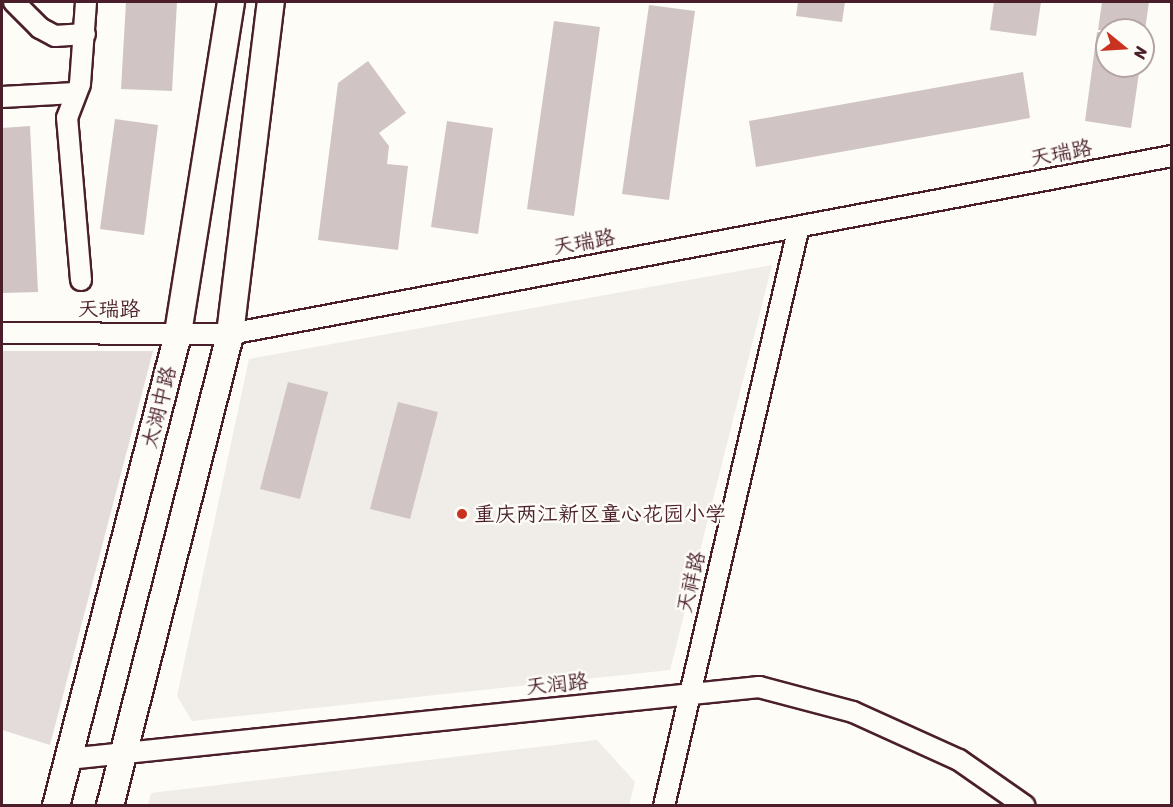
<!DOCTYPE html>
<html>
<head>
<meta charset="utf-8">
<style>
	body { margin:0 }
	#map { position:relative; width:1173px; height:807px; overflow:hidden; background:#fdfcf7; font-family:Sriracha,"LXGW WenKai TC",sans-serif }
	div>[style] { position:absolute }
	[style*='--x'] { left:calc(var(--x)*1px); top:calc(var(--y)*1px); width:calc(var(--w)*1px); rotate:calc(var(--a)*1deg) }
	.built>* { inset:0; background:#f0ece8 }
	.green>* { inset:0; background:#e3dcda }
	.building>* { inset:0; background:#d0c5c4 }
	.roads { filter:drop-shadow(2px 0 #4a1f2b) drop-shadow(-2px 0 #4a1f2b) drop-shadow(0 2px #4a1f2b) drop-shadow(0 -2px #4a1f2b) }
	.minor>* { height:20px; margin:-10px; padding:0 10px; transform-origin:10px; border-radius:10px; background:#fdfcf7 }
	.major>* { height:26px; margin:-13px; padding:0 13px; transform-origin:13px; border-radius:13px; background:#fdfcf7 }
	.dots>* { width:16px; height:16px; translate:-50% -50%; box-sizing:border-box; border:3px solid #fdfcf7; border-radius:50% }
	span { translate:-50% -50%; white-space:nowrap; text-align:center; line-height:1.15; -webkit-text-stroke:5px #fdfcf7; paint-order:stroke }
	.street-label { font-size:21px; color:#4a1f2b }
	.poi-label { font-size:21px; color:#4a1f2b }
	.left { translate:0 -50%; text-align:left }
	.frame { position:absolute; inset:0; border:3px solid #4a1f2b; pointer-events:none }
	.north { position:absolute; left:1095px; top:18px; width:60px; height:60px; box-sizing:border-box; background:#fdfcf7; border:2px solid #b5a4a5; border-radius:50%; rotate:108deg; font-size:16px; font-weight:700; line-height:24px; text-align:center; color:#4a1f2b }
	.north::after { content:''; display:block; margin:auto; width:21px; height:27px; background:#c8321e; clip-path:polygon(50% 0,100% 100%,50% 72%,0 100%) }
</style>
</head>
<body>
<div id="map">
	<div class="built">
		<div style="clip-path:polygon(772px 265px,670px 670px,192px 721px,177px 696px,249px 359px)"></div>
		<div style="clip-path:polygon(597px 740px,635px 782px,629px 805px,148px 805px,151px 793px)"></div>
	</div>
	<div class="green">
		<div style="clip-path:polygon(2px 351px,153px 351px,50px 745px,2px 730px)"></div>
	</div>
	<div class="building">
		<div style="clip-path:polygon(126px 2px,177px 2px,172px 91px,121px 89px)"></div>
		<div style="clip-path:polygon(798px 2px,845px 2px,842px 22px,796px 16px)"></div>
		<div style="clip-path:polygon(994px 2px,1041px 2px,1036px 36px,990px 30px)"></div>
		<div style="clip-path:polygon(1102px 2px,1149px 2px,1145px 30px,1098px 30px)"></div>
		<div style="clip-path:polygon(649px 5px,695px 11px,669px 200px,622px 194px)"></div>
		<div style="clip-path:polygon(554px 21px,600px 27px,574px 216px,527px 209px)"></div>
		<div style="clip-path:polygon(1097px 32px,1107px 33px,1107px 66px,1140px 66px,1131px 128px,1085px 121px)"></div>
		<div style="clip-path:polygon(368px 61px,406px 113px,379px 133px,389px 146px,387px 164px,408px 166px,398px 250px,318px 240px,338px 83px)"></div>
		<div style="clip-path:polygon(1023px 72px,1030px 118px,756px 167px,749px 121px)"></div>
		<div style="clip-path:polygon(115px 119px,158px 125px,144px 235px,100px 229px)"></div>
		<div style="clip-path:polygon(447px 121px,493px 128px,478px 234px,431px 227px)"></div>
		<div style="clip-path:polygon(30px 126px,38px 292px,2px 293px,2px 128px)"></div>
		<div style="clip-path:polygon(288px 382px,328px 392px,300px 499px,260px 489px)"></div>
		<div style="clip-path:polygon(398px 402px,438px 412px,410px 519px,370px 509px)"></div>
	</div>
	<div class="roads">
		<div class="minor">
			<div style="--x:14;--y:2;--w:37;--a:45"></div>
			<div style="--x:40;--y:28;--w:17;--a:28"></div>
			<div style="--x:55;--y:36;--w:30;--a:-4"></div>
			<div style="--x:2;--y:97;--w:73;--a:-3.1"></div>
			<div style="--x:81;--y:280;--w:163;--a:-94.9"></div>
			<div style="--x:67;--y:118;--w:36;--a:-69"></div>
			<div style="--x:80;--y:84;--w:82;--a:-85.8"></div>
			<div style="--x:2;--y:333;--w:228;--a:0.3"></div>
			<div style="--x:230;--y:334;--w:959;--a:-10.7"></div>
			<div style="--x:68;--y:759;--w:695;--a:-5.95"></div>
			<div style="--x:759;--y:687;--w:97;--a:14.9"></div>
			<div style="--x:853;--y:712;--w:116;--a:24.4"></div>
			<div style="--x:959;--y:760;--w:80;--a:34.9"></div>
			<div style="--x:664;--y:806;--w:591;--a:-76.9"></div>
		</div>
		<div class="major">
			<div style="--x:56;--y:806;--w:488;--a:-75.5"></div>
			<div style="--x:178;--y:333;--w:335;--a:-80.9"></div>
			<div style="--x:110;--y:806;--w:487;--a:-75.7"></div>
			<div style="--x:230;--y:334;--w:335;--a:-83"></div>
		</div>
	</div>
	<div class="dots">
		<div style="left:462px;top:514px;background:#c8321e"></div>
	</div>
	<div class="street-label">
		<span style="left:1061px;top:153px;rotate:-11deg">天瑞路</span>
		<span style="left:584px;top:242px;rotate:-10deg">天瑞路</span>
		<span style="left:109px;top:309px">天瑞路</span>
		<span style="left:159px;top:407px;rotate:-76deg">太湖中路</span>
		<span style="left:691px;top:582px;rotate:-77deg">天祥路</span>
		<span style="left:557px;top:684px;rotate:-6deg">天润路</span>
	</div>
	<div class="poi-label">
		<span class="left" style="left:474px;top:514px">重庆两江新区童心花园小学</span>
	</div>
	<div class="frame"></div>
	<div class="north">N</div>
</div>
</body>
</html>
